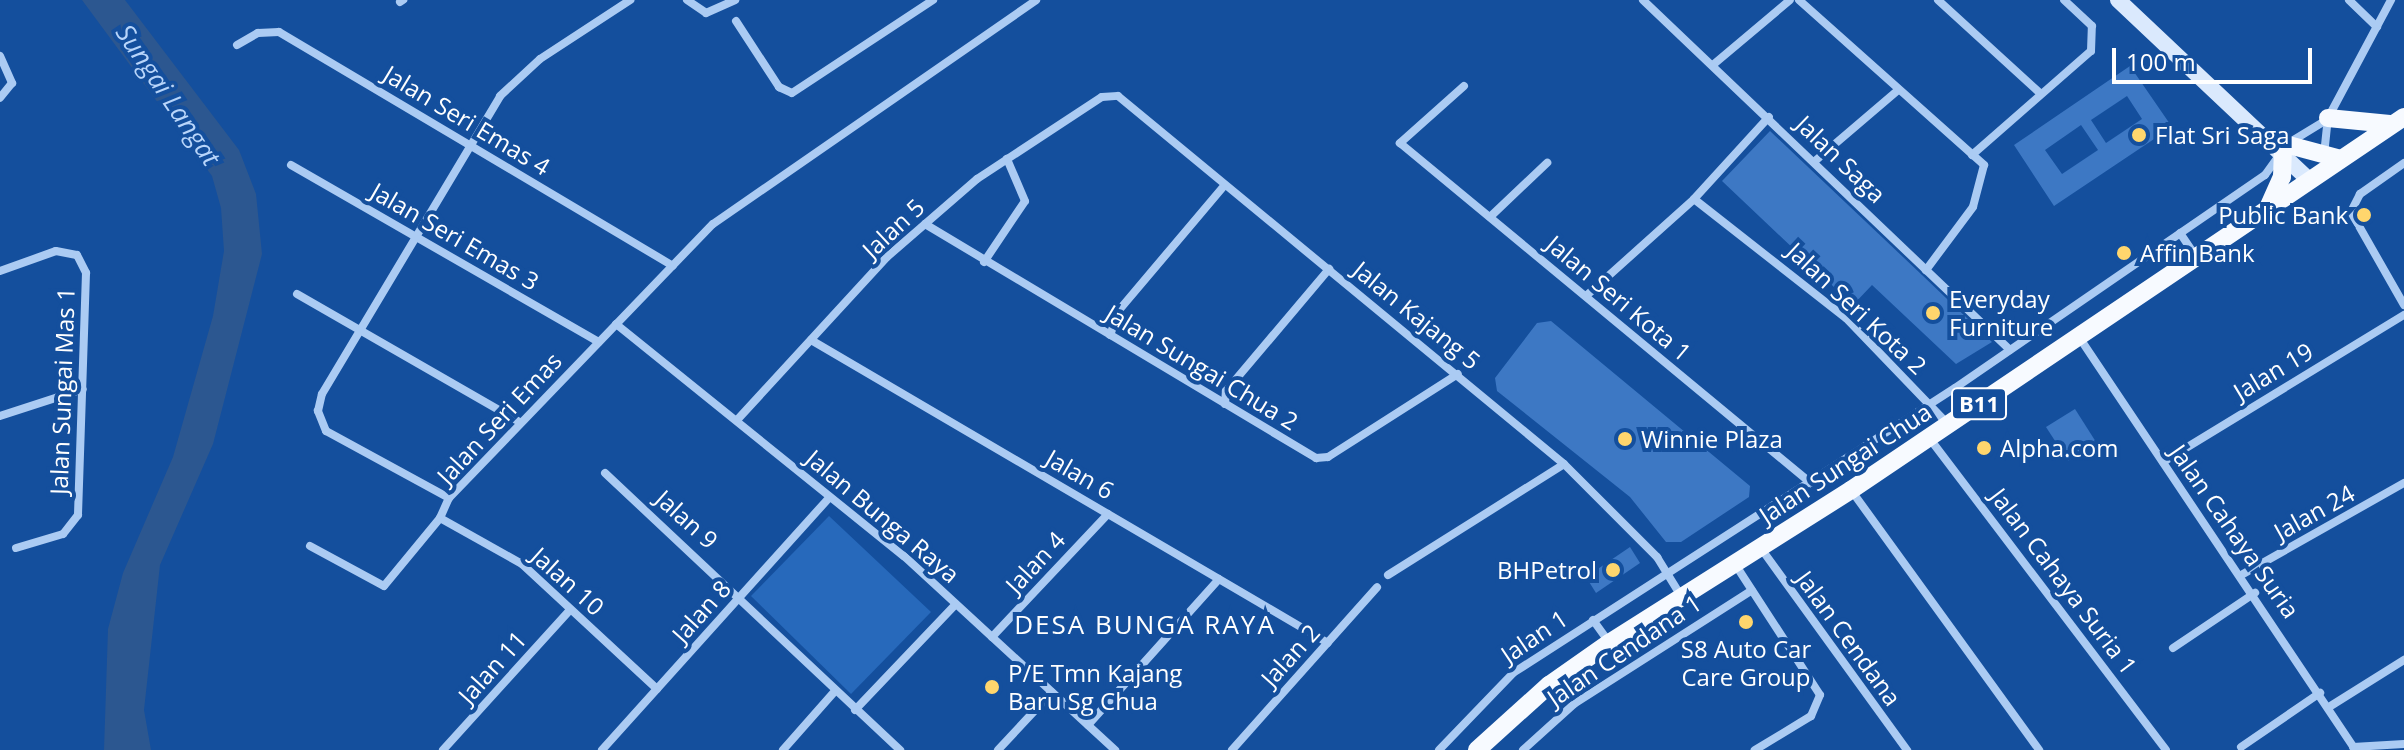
<!DOCTYPE html>
<html>
<head>
<meta charset="utf-8">
<style>
	body { margin:0 }
	#map { position:relative; width:2404px; height:750px; overflow:hidden; background:#144f9d; font-family:"Open Sans",sans-serif }
	div>[style] { position:absolute }
	[style*='--x'] { left:calc(var(--x)*1px); top:calc(var(--y)*1px); width:calc(var(--w)*1px); rotate:calc(var(--a)*1deg) }
	.green>* { inset:0; background:#2769bb }
	.water>* { inset:0; background:#2c5790 }
	.building>* { inset:0; background:#3d78c4 }
	.street>* { height:8px; margin:-4px; padding:0 4px; transform-origin:4px; border-radius:4px; background:#abcbf3 }
	.secondary>* { height:16px; margin:-8px; padding:0 8px; transform-origin:8px; border-radius:8px; background:#dae9fd }
	.primary>* { height:18px; margin:-9px; padding:0 9px; transform-origin:9px; border-radius:9px; background:#f7faff }
	.dots>* { width:22px; height:22px; translate:-50% -50%; box-sizing:border-box; border:4px solid #144f9d; border-radius:50% }
	span { translate:-50% -50%; white-space:nowrap; text-align:center; line-height:1.15; -webkit-text-stroke:8px #144f9d; paint-order:stroke }
	.shield-label span { padding:2px 6px; background:#144f9d; border:2px solid; border-radius:6px; -webkit-text-stroke-width:0 }
	.shield-label { font-size:22px; color:#fff; font-weight:700 }
	.street-label { font-size:24px; color:#fff }
	.poi-label { font-size:24px; color:#fff }
	.left { translate:0 -50%; text-align:left }
	.right { translate:-100% -50%; text-align:right }
	.water-label { font-size:26px; color:#b8d5fa; font-style:italic }
	.neighbourhood-label { font-size:26px; color:#fff; letter-spacing:2px }
	.scale { position:absolute; left:2112px; top:48px; width:200px; height:36px; box-sizing:border-box; border:4px solid #fff; border-top:0; padding-left:10px; font-size:24px; line-height:28px; white-space:nowrap; color:#fff; -webkit-text-stroke:6px #144f9d; paint-order:stroke }
</style>
</head>
<body>
<div id="map">
	<div class="green">
		<div style="clip-path:polygon(829px 516px,931px 612px,851px 694px,751px 596px)"></div>
	</div>
	<div class="water">
		<div style="clip-path:polygon(82px 0,125px 0,239px 150px,256px 194px,262px 254px,213px 444px,160px 565px,144px 710px,151px 750px,104px 750px,108px 629px,123px 573px,173px 457px,213px 316px,224px 251px,221px 208px,212px 176px)"></div>
	</div>
	<div class="building">
		<div style="clip-path:polygon(evenodd,2130px 66px,2172px 127px,2054px 206px,2014px 145px,2130px 66px,2127px 96px,2142px 119px,2106px 143px,2091px 120px,2127px 96px,2130px 66px,2081px 125px,2098px 150px,2062px 174px,2045px 150px,2081px 125px)"></div>
		<div style="clip-path:polygon(1770px 131px,1922px 275px,1992px 342px,1956px 364px,1872px 285px,1853px 305px,1722px 181px)"></div>
		<div style="clip-path:polygon(1551px 321px,1750px 486px,1749px 497px,1681px 542px,1666px 542px,1630px 497px,1497px 391px,1495px 378px,1537px 323px)"></div>
		<div style="clip-path:polygon(2075px 409px,2096px 442px,2068px 461px,2046px 427px)"></div>
		<div style="clip-path:polygon(1630px 547px,1640px 563px,1596px 593px,1586px 577px)"></div>
	</div>
	<div class="street">
		<div style="--x:687;--y:0;--w:23;--a:34"></div>
		<div style="--x:706;--y:13;--w:32;--a:-24"></div>
		<div style="--x:1643;--y:0;--w:507;--a:43.64"></div>
		<div style="--x:1799;--y:0;--w:248;--a:41.7"></div>
		<div style="--x:1984;--y:165;--w:43;--a:104.7"></div>
		<div style="--x:1973;--y:207;--w:79;--a:126.7"></div>
		<div style="--x:1938;--y:0;--w:138;--a:42.4"></div>
		<div style="--x:2349;--y:0;--w:39;--a:44"></div>
		<div style="--x:400;--y:2;--w:4;--a:-34"></div>
		<div style="--x:736;--y:21;--w:79;--a:56.9"></div>
		<div style="--x:779;--y:87;--w:14;--a:25"></div>
		<div style="--x:792;--y:93;--w:169;--a:-33.4"></div>
		<div style="--x:237;--y:45;--w:24;--a:-30"></div>
		<div style="--x:258;--y:33;--w:21;--a:-3"></div>
		<div style="--x:279;--y:32;--w:458;--a:30.7"></div>
		<div style="--x:0;--y:56;--w:30;--a:66"></div>
		<div style="--x:12;--y:83;--w:19;--a:129"></div>
		<div style="--x:1714;--y:64;--w:99;--a:-40.1"></div>
		<div style="--x:1464;--y:86;--w:86;--a:138.3"></div>
		<div style="--x:1400;--y:143;--w:535;--a:39.61"></div>
		<div style="--x:2292;--y:141;--w:42;--a:-31.4"></div>
		<div style="--x:1972;--y:155;--w:158;--a:-41.2"></div>
		<div style="--x:2091;--y:51;--w:25;--a:-88"></div>
		<div style="--x:2092;--y:26;--w:38;--a:-137"></div>
		<div style="--x:2324;--y:155;--w:37;--a:-84"></div>
		<div style="--x:2328;--y:118;--w:134;--a:-61.9"></div>
		<div style="--x:1815;--y:161;--w:109;--a:-40.5"></div>
		<div style="--x:2404;--y:163;--w:54;--a:144.8"></div>
		<div style="--x:2360;--y:194;--w:20;--a:117"></div>
		<div style="--x:2351;--y:212;--w:107;--a:60.3"></div>
		<div style="--x:291;--y:165;--w:355;--a:29.9"></div>
		<div style="--x:1694;--y:199;--w:193;--a:38.1"></div>
		<div style="--x:1846;--y:318;--w:147;--a:46.1"></div>
		<div style="--x:1490;--y:217;--w:79;--a:-43.5"></div>
		<div style="--x:925;--y:224;--w:456;--a:30.9"></div>
		<div style="--x:1316;--y:458;--w:12;--a:-5"></div>
		<div style="--x:1328;--y:457;--w:154;--a:-32.6"></div>
		<div style="--x:2180;--y:233;--w:29;--a:56"></div>
		<div style="--x:984;--y:262;--w:73;--a:-56.1"></div>
		<div style="--x:1025;--y:201;--w:46;--a:-113.2"></div>
		<div style="--x:0;--y:271;--w:59;--a:-19.7"></div>
		<div style="--x:56;--y:251;--w:21;--a:11"></div>
		<div style="--x:77;--y:255;--w:20;--a:63"></div>
		<div style="--x:86;--y:273;--w:242;--a:91.9"></div>
		<div style="--x:78;--y:515;--w:24;--a:128"></div>
		<div style="--x:63;--y:534;--w:49;--a:163.4"></div>
		<div style="--x:297;--y:294;--w:258;--a:29.9"></div>
		<div style="--x:1586;--y:296;--w:145;--a:-41.9"></div>
		<div style="--x:1694;--y:199;--w:111;--a:-47.6"></div>
		<div style="--x:616;--y:324;--w:370;--a:38.9"></div>
		<div style="--x:904;--y:556;--w:287;--a:42.6"></div>
		<div style="--x:1110;--y:335;--w:28;--a:-69"></div>
		<div style="--x:1120;--y:309;--w:161;--a:-49.8"></div>
		<div style="--x:2079;--y:337;--w:497;--a:56.2"></div>
		<div style="--x:811;--y:340;--w:599;--a:30.37"></div>
		<div style="--x:1225;--y:404;--w:13;--a:-86"></div>
		<div style="--x:1226;--y:391;--w:160;--a:-49.8"></div>
		<div style="--x:0;--y:416;--w:87;--a:-18"></div>
		<div style="--x:738;--y:419;--w:220;--a:-47.4"></div>
		<div style="--x:887;--y:257;--w:119;--a:-40.9"></div>
		<div style="--x:977;--y:179;--w:149;--a:-33.3"></div>
		<div style="--x:1102;--y:97;--w:16;--a:-4"></div>
		<div style="--x:1118;--y:96;--w:578;--a:39.53"></div>
		<div style="--x:1564;--y:464;--w:132;--a:45"></div>
		<div style="--x:1657;--y:557;--w:46;--a:58.4"></div>
		<div style="--x:1930;--y:439;--w:390;--a:52.8"></div>
		<div style="--x:2163;--y:462;--w:282;--a:-31.4"></div>
		<div style="--x:605;--y:473;--w:405;--a:43.2"></div>
		<div style="--x:1851;--y:490;--w:321;--a:54.1"></div>
		<div style="--x:449;--y:498;--w:140;--a:-151.4"></div>
		<div style="--x:326;--y:431;--w:22;--a:-112"></div>
		<div style="--x:318;--y:411;--w:17;--a:-77"></div>
		<div style="--x:322;--y:394;--w:347;--a:-59.1"></div>
		<div style="--x:500;--y:96;--w:54;--a:-42.8"></div>
		<div style="--x:540;--y:59;--w:108;--a:-33.2"></div>
		<div style="--x:440;--y:518;--w:94;--a:29.3"></div>
		<div style="--x:522;--y:564;--w:184;--a:42.8"></div>
		<div style="--x:310;--y:546;--w:84;--a:28.4"></div>
		<div style="--x:384;--y:586;--w:88;--a:-50.5"></div>
		<div style="--x:440;--y:518;--w:22;--a:-66"></div>
		<div style="--x:449;--y:498;--w:380;--a:-46.1"></div>
		<div style="--x:713;--y:224;--w:393;--a:-34.7"></div>
		<div style="--x:1760;--y:547;--w:251;--a:54.1"></div>
		<div style="--x:1735;--y:564;--w:156;--a:57"></div>
		<div style="--x:1820;--y:695;--w:23;--a:113"></div>
		<div style="--x:1811;--y:716;--w:66;--a:148.7"></div>
		<div style="--x:2243;--y:574;--w:185;--a:-29.5"></div>
		<div style="--x:1388;--y:575;--w:208;--a:-32.2"></div>
		<div style="--x:1593;--y:620;--w:27;--a:54"></div>
		<div style="--x:992;--y:637;--w:169;--a:-46.7"></div>
		<div style="--x:2173;--y:648;--w:99;--a:-33.9"></div>
		<div style="--x:2329;--y:707;--w:89;--a:-32.1"></div>
		<div style="--x:855;--y:710;--w:146;--a:-46.4"></div>
		<div style="--x:1088;--y:725;--w:196;--a:-48.1"></div>
		<div style="--x:2241;--y:747;--w:96;--a:-34.4"></div>
		<div style="--x:2353;--y:747;--w:51;--a:-3.4"></div>
		<div style="--x:443;--y:750;--w:189;--a:-47.8"></div>
		<div style="--x:602;--y:750;--w:339;--a:-48"></div>
		<div style="--x:783;--y:750;--w:79;--a:-48.6"></div>
		<div style="--x:998;--y:750;--w:79;--a:-47"></div>
		<div style="--x:1232;--y:750;--w:218;--a:-48.3"></div>
		<div style="--x:1439;--y:750;--w:107;--a:-46.1"></div>
		<div style="--x:1513;--y:673;--w:526;--a:-32.81"></div>
		<div style="--x:1955;--y:388;--w:376;--a:-34.5"></div>
		<div style="--x:2265;--y:175;--w:22;--a:-54"></div>
		<div style="--x:1523;--y:750;--w:69;--a:-42"></div>
		<div style="--x:1574;--y:704;--w:211;--a:-32.6"></div>
	</div>
	<div class="secondary">
		<div style="--x:2118;--y:0;--w:262;--a:43.3"></div>
	</div>
	<div class="primary">
		<div style="--x:2328;--y:118;--w:62;--a:5.5"></div>
		<div style="--x:2274;--y:141;--w:69;--a:15"></div>
		<div style="--x:2268;--y:208;--w:34;--a:-66"></div>
		<div style="--x:2282;--y:177;--w:27;--a:-88"></div>
		<div style="--x:1477;--y:750;--w:97;--a:-42.1"></div>
		<div style="--x:1549;--y:685;--w:73;--a:-35"></div>
		<div style="--x:1609;--y:643;--w:286;--a:-32.3"></div>
		<div style="--x:1851;--y:490;--w:667;--a:-34"></div>
	</div>
	<div class="dots">
		<div style="left:2139px;top:135px;background:#ffd66d"></div>
		<div style="left:2364px;top:215px;background:#ffd66d"></div>
		<div style="left:2124px;top:253px;background:#ffd66d"></div>
		<div style="left:1933px;top:313px;background:#ffd66d"></div>
		<div style="left:1625px;top:439px;background:#ffd66d"></div>
		<div style="left:1984px;top:448px;background:#ffd66d"></div>
		<div style="left:1613px;top:570px;background:#ffd66d"></div>
		<div style="left:1746px;top:622px;background:#ffd66d"></div>
		<div style="left:992px;top:687px;background:#ffd66d"></div>
	</div>
	<div class="shield-label">
		<span style="left:1979px;top:404px">B11</span>
	</div>
	<div class="street-label">
		<span style="left:467px;top:120px;rotate:31deg">Jalan Seri Emas 4</span>
		<span style="left:1841px;top:159px;rotate:44deg">Jalan Saga</span>
		<span style="left:893px;top:228px;rotate:-43deg">Jalan 5</span>
		<span style="left:455px;top:236px;rotate:30deg">Jalan Seri Emas 3</span>
		<span style="left:1619px;top:298px;rotate:40deg">Jalan Seri Kota 1</span>
		<span style="left:1857px;top:308px;rotate:43deg">Jalan Seri Kota 2</span>
		<span style="left:1417px;top:315px;rotate:39deg">Jalan Kajang 5</span>
		<span style="left:1202px;top:367px;rotate:31deg">Jalan Sungai Chua 2</span>
		<span style="left:2273px;top:371px;rotate:-31deg">Jalan 19</span>
		<span style="left:62px;top:391px;rotate:-88deg">Jalan Sungai Mas 1</span>
		<span style="left:499px;top:418px;rotate:-47deg">Jalan Seri Emas</span>
		<span style="left:1845px;top:463px;rotate:-33deg">Jalan Sungai Chua</span>
		<span style="left:1080px;top:474px;rotate:30deg">Jalan 6</span>
		<span style="left:2314px;top:512px;rotate:-29deg">Jalan 24</span>
		<span style="left:883px;top:516px;rotate:40deg">Jalan Bunga Raya</span>
		<span style="left:687px;top:519px;rotate:42deg">Jalan 9</span>
		<span style="left:2235px;top:531px;rotate:55deg">Jalan Cahaya Suria</span>
		<span style="left:1035px;top:562px;rotate:-47deg">Jalan 4</span>
		<span style="left:568px;top:581px;rotate:42deg">Jalan 10</span>
		<span style="left:2064px;top:581px;rotate:53deg">Jalan Cahaya Suria 1</span>
		<span style="left:701px;top:611px;rotate:-48deg">Jalan 8</span>
		<span style="left:1534px;top:636px;rotate:-34deg">Jalan 1</span>
		<span style="left:1849px;top:638px;rotate:54deg">Jalan Cendana</span>
		<span style="left:1624px;top:650px;rotate:-34deg">Jalan Cendana 1</span>
		<span style="left:1290px;top:655px;rotate:-48deg">Jalan 2</span>
		<span style="left:492px;top:667px;rotate:-48deg">Jalan 11</span>
	</div>
	<div class="poi-label">
		<span class="left" style="left:2155px;top:135px">Flat Sri Saga</span>
		<span class="right" style="left:2348px;top:215px">Public Bank</span>
		<span class="left" style="left:2140px;top:253px">Affin Bank</span>
		<span class="left" style="left:1949px;top:313px">Everyday<br>Furniture</span>
		<span class="left" style="left:1641px;top:439px">Winnie Plaza</span>
		<span class="left" style="left:2000px;top:448px">Alpha.com</span>
		<span class="right" style="left:1597px;top:570px">BHPetrol</span>
		<span style="left:1746px;top:663px">S8 Auto Car<br>Care Group</span>
		<span class="left" style="left:1008px;top:687px">P/E Tmn Kajang<br>Baru Sg Chua</span>
	</div>
	<div class="water-label">
		<span style="left:168px;top:95px;rotate:56deg">Sungai Langat</span>
	</div>
	<div class="neighbourhood-label">
		<span style="left:1145px;top:625px">DESA BUNGA RAYA</span>
	</div>
	<div class="scale">100 m</div>
</div>
</body>
</html>
